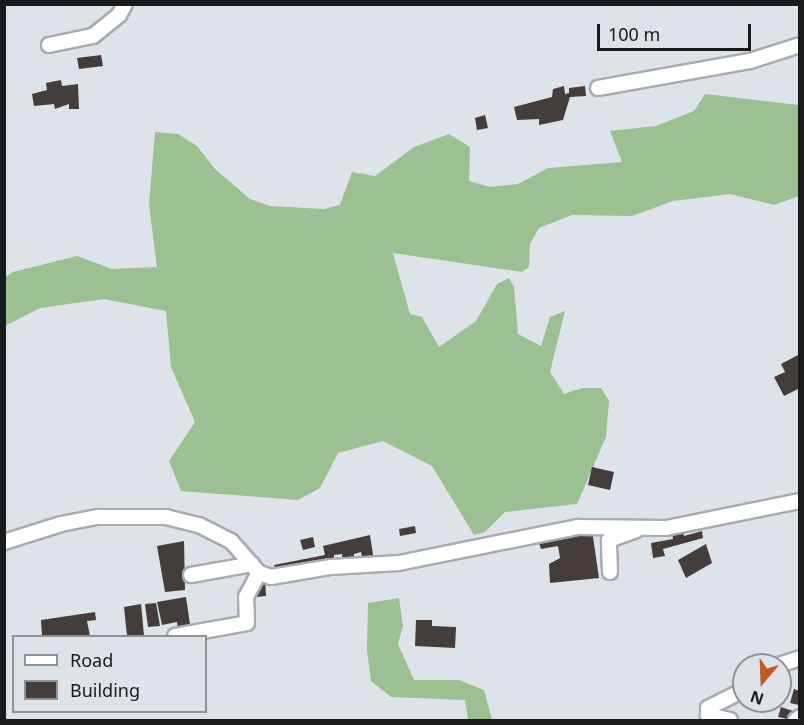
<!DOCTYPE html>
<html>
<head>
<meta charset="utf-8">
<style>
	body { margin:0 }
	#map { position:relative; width:804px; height:725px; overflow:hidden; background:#dee2e9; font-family:"Noto Sans",sans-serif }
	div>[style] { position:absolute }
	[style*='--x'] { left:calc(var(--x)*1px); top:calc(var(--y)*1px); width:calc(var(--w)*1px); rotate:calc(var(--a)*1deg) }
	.forest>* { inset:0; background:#9bc193 }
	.building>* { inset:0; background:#443d3b }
	.roads { filter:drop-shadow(2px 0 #a8abb2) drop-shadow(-2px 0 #a8abb2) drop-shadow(0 2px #a8abb2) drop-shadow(0 -2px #a8abb2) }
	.minor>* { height:14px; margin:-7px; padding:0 7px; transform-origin:7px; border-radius:7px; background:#fff }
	span { translate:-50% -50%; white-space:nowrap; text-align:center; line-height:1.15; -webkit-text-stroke:6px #dee2e9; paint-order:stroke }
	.frame { position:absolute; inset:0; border:6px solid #181a1c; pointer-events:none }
	.legend { position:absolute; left:12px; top:635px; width:195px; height:78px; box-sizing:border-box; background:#dee2e9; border:2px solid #8f9297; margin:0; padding:8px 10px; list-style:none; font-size:18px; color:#181a1c }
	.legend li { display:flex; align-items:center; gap:12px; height:30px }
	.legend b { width:30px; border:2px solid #8f9297 }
	.north { position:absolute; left:732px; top:653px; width:60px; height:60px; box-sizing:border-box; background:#dee2e9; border:2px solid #8f9297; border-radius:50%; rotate:199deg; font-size:16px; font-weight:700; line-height:24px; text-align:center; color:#181a1c }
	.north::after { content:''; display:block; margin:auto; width:21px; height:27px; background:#c05b29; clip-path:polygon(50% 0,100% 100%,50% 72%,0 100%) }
	.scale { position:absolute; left:597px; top:24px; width:154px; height:27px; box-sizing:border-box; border:3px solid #181a1c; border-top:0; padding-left:8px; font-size:18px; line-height:21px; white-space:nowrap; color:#181a1c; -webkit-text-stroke:4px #dee2e9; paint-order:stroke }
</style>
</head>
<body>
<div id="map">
	<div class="forest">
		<div style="clip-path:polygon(705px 94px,799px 105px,799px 196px,774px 205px,730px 194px,673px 201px,632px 216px,572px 215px,539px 228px,530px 244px,529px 267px,522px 272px,393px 253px,410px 314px,422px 317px,439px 347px,476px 321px,497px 284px,509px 278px,514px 287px,518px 334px,541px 346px,550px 317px,565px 311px,550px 372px,564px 394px,582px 388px,601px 388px,609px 401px,606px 437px,577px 504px,505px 512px,485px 532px,474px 535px,432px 466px,383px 441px,338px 453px,320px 488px,298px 500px,181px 491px,169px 461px,195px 422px,171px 367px,166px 311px,104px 299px,40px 308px,5px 326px,5px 277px,13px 272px,77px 256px,112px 269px,157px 267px,149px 205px,155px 132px,178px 134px,197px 146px,215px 169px,250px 199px,270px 206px,324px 209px,340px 205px,352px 172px,375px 176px,414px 147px,449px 134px,470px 147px,469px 181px,490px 187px,518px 184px,548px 168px,622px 162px,610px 131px,656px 126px,694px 111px)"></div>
		<div style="clip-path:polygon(399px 598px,403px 626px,398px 644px,414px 680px,459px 680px,484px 690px,492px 720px,468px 720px,465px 700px,391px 697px,371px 681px,367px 650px,368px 603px)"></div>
	</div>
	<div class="building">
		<div style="clip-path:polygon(101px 55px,103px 66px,79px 69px,77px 58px)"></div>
		<div style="clip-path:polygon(61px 80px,62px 86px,78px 84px,79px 109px,69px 109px,69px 104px,55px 109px,54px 104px,34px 106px,32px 94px,47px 90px,46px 83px)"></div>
		<div style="clip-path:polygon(564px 86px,565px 94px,569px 93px,569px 88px,585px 86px,586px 96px,570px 97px,563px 120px,539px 125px,539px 119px,517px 120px,514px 107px,552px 97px,553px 89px)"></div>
		<div style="clip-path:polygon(485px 115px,488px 128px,477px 130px,475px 118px)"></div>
		<div style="clip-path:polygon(800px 354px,800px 388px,784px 396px,774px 377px,785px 372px,781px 364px)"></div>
		<div style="clip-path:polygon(592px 467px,614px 472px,610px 490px,588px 485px)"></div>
		<div style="clip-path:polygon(415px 526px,416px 533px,400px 536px,399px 529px)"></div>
		<div style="clip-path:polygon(592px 530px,599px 578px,550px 583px,549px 564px,560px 558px,558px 546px,541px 549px,539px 543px)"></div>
		<div style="clip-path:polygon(683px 531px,684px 536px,702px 531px,703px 538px,663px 549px,665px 556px,653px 558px,651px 543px,673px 539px,672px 533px)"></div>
		<div style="clip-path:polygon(370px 535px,374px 561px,363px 562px,361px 552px,354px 554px,354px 563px,343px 562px,342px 554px,334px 555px,334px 562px,277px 574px,274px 565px,325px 555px,323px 546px)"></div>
		<div style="clip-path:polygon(313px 537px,315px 547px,303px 550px,300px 540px)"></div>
		<div style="clip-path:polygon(184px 541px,185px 590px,165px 592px,157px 546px)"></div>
		<div style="clip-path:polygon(706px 544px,712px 563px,686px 578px,678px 560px)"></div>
		<div style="clip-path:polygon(265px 580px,266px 596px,256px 597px,256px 582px)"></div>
		<div style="clip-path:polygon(186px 597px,191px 631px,178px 633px,177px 622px,162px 625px,157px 602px)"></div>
		<div style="clip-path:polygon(156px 603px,160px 626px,148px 627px,145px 604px)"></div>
		<div style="clip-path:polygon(141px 604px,144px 636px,127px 636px,124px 607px)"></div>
		<div style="clip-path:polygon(95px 612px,96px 620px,87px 621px,90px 636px,42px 636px,41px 620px)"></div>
		<div style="clip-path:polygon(416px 620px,432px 620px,432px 626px,456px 627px,455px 648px,415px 646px)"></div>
		<div style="clip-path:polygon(794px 689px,800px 691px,799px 705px,790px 703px)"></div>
		<div style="clip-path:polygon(781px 707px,796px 712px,793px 720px,778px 717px)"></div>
	</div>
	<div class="roads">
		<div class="minor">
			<div style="--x:49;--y:45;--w:45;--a:-11.6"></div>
			<div style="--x:93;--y:36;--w:33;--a:-39"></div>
			<div style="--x:119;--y:15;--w:13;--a:-61"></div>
			<div style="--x:598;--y:88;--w:154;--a:-10.1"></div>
			<div style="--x:750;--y:61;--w:52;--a:-17.7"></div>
			<div style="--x:4;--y:542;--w:60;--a:-17.5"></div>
			<div style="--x:61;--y:524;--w:38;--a:-11"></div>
			<div style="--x:98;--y:517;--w:68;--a:0"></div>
			<div style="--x:166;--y:517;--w:34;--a:14"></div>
			<div style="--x:199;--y:525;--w:36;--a:27"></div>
			<div style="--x:231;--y:541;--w:43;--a:48.8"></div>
			<div style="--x:259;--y:573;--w:13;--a:18"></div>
			<div style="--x:271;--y:577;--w:61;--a:-9.5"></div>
			<div style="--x:331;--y:567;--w:68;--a:-3.4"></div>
			<div style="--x:399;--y:563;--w:183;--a:-11.4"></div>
			<div style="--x:578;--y:527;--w:88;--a:0.7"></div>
			<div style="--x:666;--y:528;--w:137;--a:-11.4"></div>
			<div style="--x:610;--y:572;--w:32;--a:-92"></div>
			<div style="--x:609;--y:540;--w:29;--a:-20"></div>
			<div style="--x:191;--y:575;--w:62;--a:-10.2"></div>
			<div style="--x:175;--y:636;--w:73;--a:-10.2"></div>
			<div style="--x:247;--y:623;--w:26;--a:-92"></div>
			<div style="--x:246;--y:597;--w:27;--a:-62"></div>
			<div style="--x:779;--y:665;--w:22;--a:-18"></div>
			<div style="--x:730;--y:720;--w:23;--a:-167"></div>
			<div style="--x:708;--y:715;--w:7;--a:-90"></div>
			<div style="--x:708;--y:708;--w:40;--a:-26.6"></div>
			<div style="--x:796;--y:720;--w:5;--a:-37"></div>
		</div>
	</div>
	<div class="frame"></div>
	<ul class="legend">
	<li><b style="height:8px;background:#fff"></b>Road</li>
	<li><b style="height:16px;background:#443d3b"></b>Building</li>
	</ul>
	<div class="north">N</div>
	<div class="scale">100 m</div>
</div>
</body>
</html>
